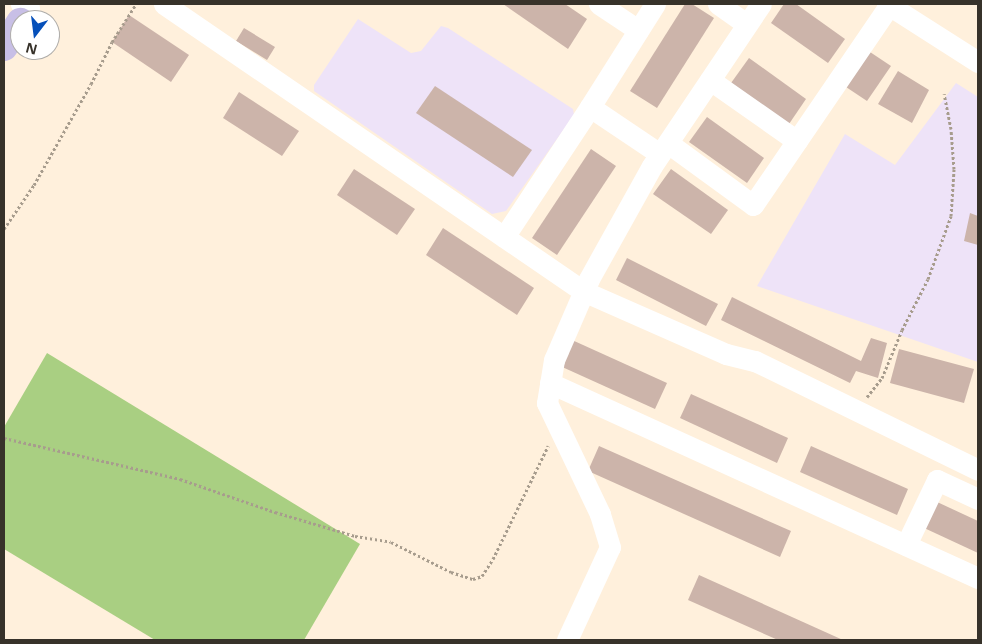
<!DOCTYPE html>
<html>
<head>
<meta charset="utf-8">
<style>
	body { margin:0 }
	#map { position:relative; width:982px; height:644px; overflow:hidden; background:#fff0dc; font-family:"Open Sans",sans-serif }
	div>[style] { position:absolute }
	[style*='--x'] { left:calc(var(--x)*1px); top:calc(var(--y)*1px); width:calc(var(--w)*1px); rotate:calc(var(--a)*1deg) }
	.education>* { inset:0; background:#eee3f8 }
	.green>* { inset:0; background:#a9cf82 }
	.building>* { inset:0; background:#ccb4aa }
	.path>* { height:3px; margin-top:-1.5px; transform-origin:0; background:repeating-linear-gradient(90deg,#a79c8d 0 2.5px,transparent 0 5px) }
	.minor>* { height:21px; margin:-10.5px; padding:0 10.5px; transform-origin:10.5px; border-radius:10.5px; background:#fff }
	.major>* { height:28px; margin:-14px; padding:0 14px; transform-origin:14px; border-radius:14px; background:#c8bfe6 }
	span { translate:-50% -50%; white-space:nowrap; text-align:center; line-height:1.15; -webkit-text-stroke:4px #fff; paint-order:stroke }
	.frame { position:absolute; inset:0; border:5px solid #37322a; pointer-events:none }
	.north { position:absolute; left:10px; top:10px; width:50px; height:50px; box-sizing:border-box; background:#fff; border:1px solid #afadaa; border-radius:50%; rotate:195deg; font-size:14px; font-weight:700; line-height:20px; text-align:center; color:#37322a }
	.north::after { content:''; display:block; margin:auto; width:18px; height:22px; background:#0650ba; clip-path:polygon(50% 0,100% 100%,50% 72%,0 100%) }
</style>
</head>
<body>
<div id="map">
	<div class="education">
		<div style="clip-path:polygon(358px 19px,411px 53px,421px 51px,441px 26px,448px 28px,573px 109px,574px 115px,506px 211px,492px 214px,314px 91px,314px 85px)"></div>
		<div style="clip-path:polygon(956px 83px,978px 97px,978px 362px,757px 286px,845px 134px,895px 165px)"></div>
	</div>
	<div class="green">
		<div style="clip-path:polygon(47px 353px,360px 544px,304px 640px,155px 640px,4px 549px,4px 427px)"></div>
	</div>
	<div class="building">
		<div style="clip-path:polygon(503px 4px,565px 4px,587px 19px,568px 49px)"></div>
		<div style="clip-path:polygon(685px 4px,692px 4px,714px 18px,657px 108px,630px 91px)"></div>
		<div style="clip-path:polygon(784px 4px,796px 4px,845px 39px,828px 63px,771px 23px)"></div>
		<div style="clip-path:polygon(129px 15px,189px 55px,171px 82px,112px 42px)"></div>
		<div style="clip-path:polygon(244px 28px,275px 47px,267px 60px,236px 41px)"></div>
		<div style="clip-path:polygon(867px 50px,891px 66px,867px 101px,843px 85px)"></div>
		<div style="clip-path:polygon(749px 58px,806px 99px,789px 124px,731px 83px)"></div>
		<div style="clip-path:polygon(898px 71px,929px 90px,912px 123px,878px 104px)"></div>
		<div style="clip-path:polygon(435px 86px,532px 150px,513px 177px,416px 113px)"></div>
		<div style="clip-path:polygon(239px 92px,299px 131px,282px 156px,223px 118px)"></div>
		<div style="clip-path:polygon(707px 117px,764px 158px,747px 183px,689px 142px)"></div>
		<div style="clip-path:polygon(591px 149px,616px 166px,557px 255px,532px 238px)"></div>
		<div style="clip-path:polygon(354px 169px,415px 209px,397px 235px,337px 195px)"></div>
		<div style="clip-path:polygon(671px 169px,728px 210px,711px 234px,653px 194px)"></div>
		<div style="clip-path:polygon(970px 213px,978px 216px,978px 245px,964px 241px)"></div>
		<div style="clip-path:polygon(443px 228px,534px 288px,517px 315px,426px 255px)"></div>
		<div style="clip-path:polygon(627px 258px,718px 304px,706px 326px,616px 280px)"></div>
		<div style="clip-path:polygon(732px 297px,861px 361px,871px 338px,887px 343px,878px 378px,856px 371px,850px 383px,721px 320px)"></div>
		<div style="clip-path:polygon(572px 340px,667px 383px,655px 409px,560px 366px)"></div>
		<div style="clip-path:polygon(899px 349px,974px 369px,964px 403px,890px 383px)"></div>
		<div style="clip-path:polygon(691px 394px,788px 438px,777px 463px,680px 418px)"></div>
		<div style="clip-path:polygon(599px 446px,791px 531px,780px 557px,588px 471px)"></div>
		<div style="clip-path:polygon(811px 446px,908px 489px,897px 515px,800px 472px)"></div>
		<div style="clip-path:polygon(935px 501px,978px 521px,978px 553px,922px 527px)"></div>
		<div style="clip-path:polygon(699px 575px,843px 640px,778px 640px,688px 600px)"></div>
	</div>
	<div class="path">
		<div style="--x:4;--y:229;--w:53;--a:-55.7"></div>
		<div style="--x:34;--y:185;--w:116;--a:-60.6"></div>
		<div style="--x:91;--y:84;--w:47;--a:-63.4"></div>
		<div style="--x:112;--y:42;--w:45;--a:-57.7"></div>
		<div style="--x:867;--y:397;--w:24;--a:-52"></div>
		<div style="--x:882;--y:378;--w:52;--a:-67.4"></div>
		<div style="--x:902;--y:330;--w:57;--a:-63"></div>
		<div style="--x:928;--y:279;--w:67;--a:-69.9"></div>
		<div style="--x:951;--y:216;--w:47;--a:-86.3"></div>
		<div style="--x:954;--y:169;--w:40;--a:-94.3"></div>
		<div style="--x:951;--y:129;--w:36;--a:-101"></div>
		<div style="--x:4;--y:438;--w:181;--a:13.1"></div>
		<div style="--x:180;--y:479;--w:101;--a:19.2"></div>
		<div style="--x:275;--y:512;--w:84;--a:16.7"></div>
		<div style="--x:355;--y:536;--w:36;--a:9"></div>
		<div style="--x:391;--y:542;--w:67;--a:26.6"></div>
		<div style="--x:451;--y:572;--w:23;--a:18"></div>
		<div style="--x:473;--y:579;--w:9;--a:-18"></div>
		<div style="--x:482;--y:576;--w:20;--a:-57"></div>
		<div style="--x:493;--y:559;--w:126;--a:-64"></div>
	</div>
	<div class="minor">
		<div style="--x:21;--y:4;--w:9;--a:27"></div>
		<div style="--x:164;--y:4;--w:508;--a:34.41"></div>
		<div style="--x:583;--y:291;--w:156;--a:23.8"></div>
		<div style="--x:726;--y:354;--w:30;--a:14"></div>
		<div style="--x:755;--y:361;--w:248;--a:26"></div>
		<div style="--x:599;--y:4;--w:47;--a:33.7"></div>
		<div style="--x:655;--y:4;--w:122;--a:122.3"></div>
		<div style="--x:590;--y:107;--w:84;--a:33.9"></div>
		<div style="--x:718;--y:4;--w:35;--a:35"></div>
		<div style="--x:887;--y:4;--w:108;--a:32.5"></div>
		<div style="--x:710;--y:80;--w:106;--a:35"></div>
		<div style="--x:668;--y:143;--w:105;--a:36.1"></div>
		<div style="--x:753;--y:205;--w:243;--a:-55.7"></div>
		<div style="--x:504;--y:237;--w:156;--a:-56.5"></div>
		<div style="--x:550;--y:383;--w:470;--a:24.5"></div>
		<div style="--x:906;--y:545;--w:72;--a:-64.5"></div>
		<div style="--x:937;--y:480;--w:45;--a:24.9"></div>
		<div style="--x:567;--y:640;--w:102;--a:-65.2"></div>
		<div style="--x:610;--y:547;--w:34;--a:-107"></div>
		<div style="--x:600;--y:514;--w:123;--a:-115.5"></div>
		<div style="--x:547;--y:403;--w:44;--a:-80.8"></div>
		<div style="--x:554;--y:360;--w:88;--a:-66.6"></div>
		<div style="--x:589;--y:279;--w:129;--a:-60.9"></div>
		<div style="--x:652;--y:166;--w:195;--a:-56.1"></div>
	</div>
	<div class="major">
		<div style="--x:4;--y:47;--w:30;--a:-57"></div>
	</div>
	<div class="frame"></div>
	<div class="north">N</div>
</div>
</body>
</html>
